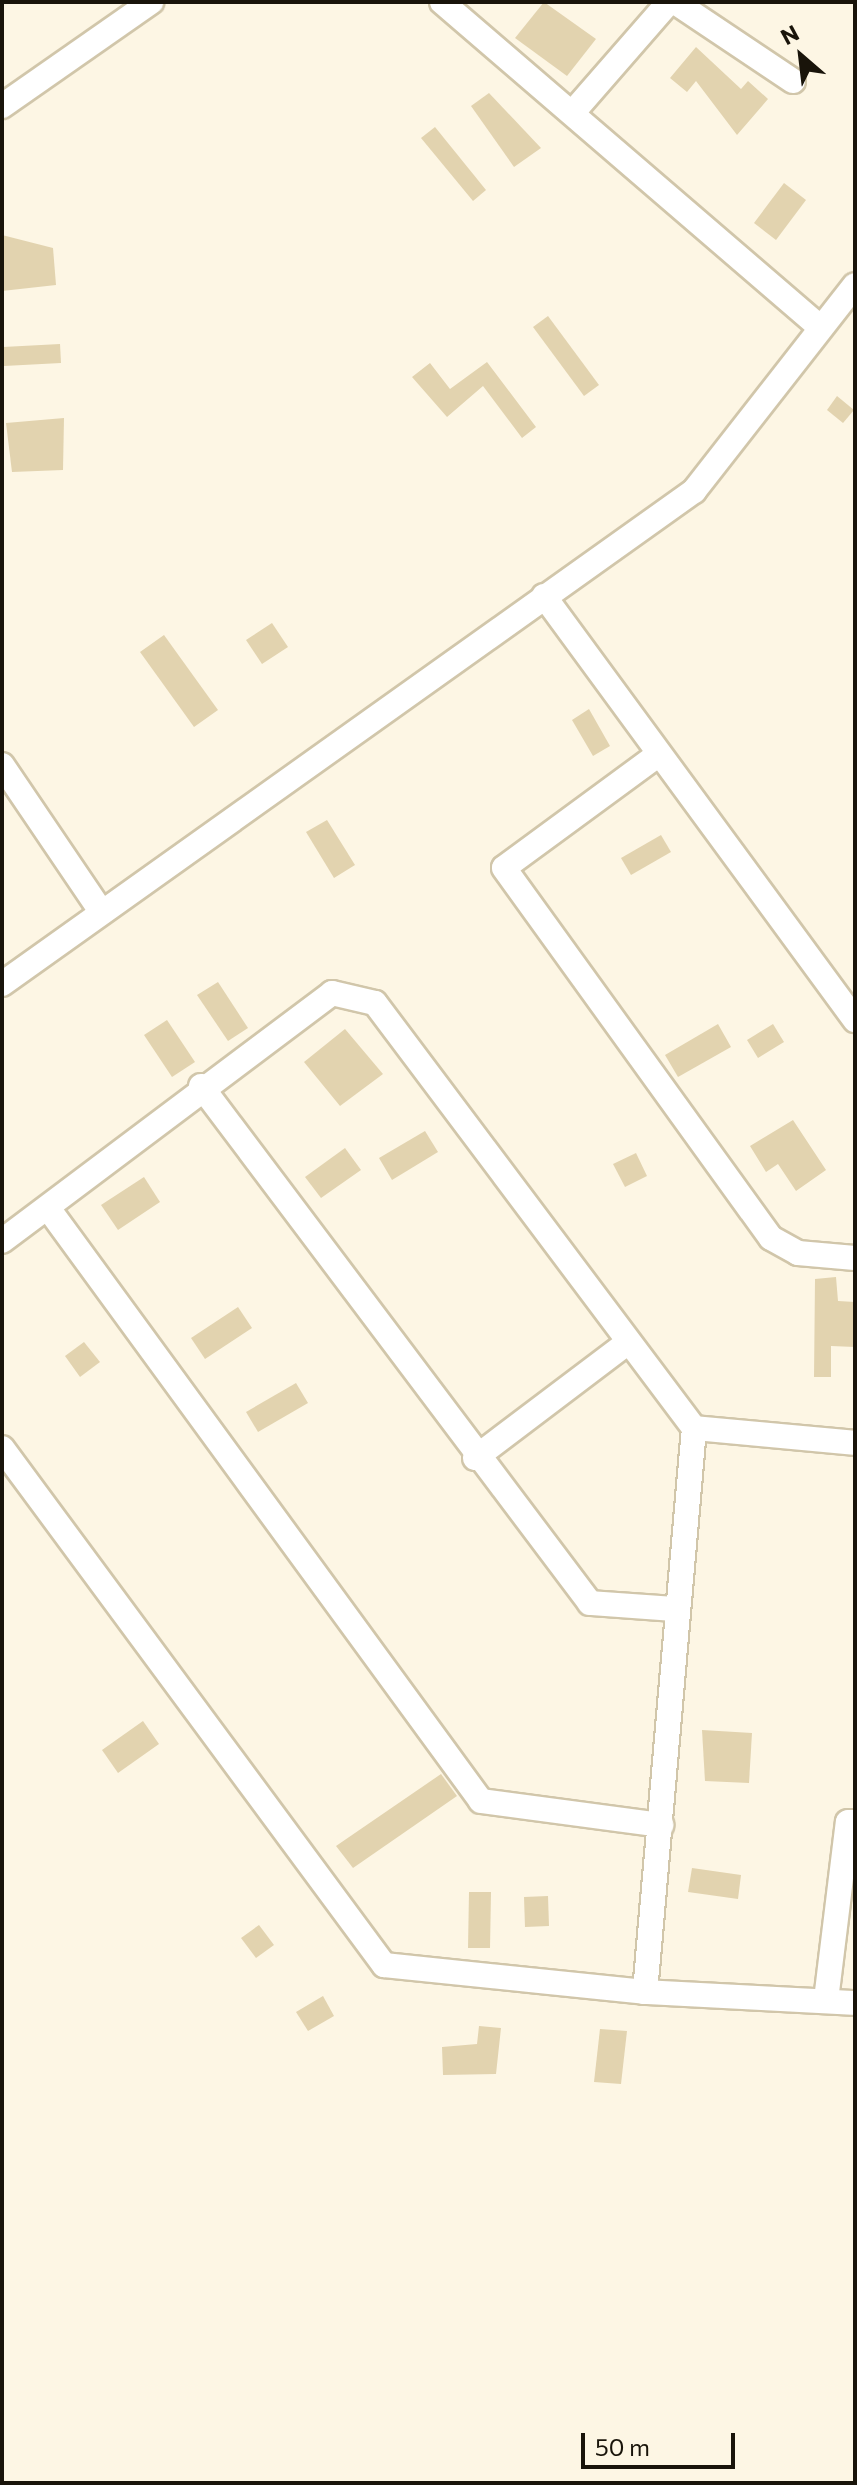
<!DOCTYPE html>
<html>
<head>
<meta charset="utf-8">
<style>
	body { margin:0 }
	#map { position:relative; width:857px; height:2485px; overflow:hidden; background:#fdf6e4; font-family:Commissioner,sans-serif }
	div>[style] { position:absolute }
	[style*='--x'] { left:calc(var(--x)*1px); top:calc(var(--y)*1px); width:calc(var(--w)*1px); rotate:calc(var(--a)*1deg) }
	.building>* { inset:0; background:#e2d3af }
	.roads { filter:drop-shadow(2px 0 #d1c6aa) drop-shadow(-2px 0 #d1c6aa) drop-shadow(0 2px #d1c6aa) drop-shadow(0 -2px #d1c6aa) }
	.minor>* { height:24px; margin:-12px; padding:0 12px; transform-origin:12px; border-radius:12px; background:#fff }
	span { translate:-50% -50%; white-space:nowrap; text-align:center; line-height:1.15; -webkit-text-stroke:6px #fdf6e4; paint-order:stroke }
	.frame { position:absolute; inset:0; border:4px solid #19140a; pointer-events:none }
	.north { position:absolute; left:761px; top:16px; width:80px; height:80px; -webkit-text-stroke:6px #fdf6e4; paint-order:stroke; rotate:332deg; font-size:22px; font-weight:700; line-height:32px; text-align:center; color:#19140a }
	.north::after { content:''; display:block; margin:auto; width:28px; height:36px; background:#19140a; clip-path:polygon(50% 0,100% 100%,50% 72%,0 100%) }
	.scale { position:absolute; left:581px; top:2433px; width:154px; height:36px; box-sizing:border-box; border:4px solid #19140a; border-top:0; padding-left:10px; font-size:24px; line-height:28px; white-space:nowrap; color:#19140a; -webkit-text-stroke:6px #fdf6e4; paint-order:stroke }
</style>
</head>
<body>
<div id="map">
	<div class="building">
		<div style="clip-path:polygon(544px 2px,596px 39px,567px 76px,515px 38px)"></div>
		<div style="clip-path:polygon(696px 47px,741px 89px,748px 81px,768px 99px,737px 135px,696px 81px,687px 92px,670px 78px)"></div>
		<div style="clip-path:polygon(489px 93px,541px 148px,514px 167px,471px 106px)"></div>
		<div style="clip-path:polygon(435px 127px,486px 190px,473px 201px,421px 138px)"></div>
		<div style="clip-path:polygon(784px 183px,806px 200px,776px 240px,754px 223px)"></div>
		<div style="clip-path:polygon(2px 235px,53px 248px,56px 285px,2px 291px)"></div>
		<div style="clip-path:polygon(548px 316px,599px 385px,584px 396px,533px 327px)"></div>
		<div style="clip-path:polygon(60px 344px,61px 363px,4px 366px,3px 347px)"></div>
		<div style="clip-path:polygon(487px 362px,536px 427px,522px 438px,483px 386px,447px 417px,412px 377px,430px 363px,450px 389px)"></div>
		<div style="clip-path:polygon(837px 396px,854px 410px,843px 423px,827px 410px)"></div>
		<div style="clip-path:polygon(64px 418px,63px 470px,12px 472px,6px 423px)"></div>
		<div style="clip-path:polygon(272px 623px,288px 647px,262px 664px,246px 640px)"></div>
		<div style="clip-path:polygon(164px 635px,218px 710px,194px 727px,140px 652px)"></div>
		<div style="clip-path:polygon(589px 709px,610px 746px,593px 756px,572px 720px)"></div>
		<div style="clip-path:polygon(327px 820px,355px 865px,334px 878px,306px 832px)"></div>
		<div style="clip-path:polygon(661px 835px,671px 852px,631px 875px,621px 858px)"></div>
		<div style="clip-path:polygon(218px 982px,248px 1028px,228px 1041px,197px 995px)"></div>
		<div style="clip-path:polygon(167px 1020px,195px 1062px,172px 1077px,144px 1035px)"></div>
		<div style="clip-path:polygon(718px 1024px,731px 1047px,678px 1077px,665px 1055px)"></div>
		<div style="clip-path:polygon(773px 1024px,784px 1042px,758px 1058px,747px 1040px)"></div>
		<div style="clip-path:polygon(345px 1029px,383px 1074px,340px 1106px,304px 1062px)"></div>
		<div style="clip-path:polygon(793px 1120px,826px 1170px,796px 1191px,778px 1164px,766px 1172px,750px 1146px)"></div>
		<div style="clip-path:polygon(425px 1131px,438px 1152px,392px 1180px,379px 1158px)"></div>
		<div style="clip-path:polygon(345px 1148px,361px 1170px,321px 1198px,305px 1177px)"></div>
		<div style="clip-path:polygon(636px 1153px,647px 1176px,625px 1187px,613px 1164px)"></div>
		<div style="clip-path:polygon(144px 1177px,160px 1202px,118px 1230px,101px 1205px)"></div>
		<div style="clip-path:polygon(836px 1277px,838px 1301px,855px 1302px,855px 1347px,831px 1346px,831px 1377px,814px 1377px,815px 1279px)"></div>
		<div style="clip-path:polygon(238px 1307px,252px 1328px,205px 1359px,191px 1338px)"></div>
		<div style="clip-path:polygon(84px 1342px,100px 1362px,80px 1377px,65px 1356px)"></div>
		<div style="clip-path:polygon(296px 1383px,308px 1403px,258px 1432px,246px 1412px)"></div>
		<div style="clip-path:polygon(143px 1721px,159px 1744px,118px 1773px,102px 1750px)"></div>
		<div style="clip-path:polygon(702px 1730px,752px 1733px,749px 1783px,705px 1781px)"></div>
		<div style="clip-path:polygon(441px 1774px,457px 1796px,353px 1868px,336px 1846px)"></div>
		<div style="clip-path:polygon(692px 1868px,741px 1875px,738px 1899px,688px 1892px)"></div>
		<div style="clip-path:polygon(469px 1892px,491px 1892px,490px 1948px,468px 1948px)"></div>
		<div style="clip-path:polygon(548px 1896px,549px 1926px,525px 1927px,524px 1897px)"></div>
		<div style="clip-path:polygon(259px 1925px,274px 1945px,256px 1958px,241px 1938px)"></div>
		<div style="clip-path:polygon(323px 1996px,334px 2016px,308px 2031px,296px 2012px)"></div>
		<div style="clip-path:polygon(479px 2026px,501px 2028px,496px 2074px,443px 2075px,442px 2047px,477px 2044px)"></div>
		<div style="clip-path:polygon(600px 2029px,627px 2031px,621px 2084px,594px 2082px)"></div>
	</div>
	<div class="roads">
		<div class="minor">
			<div style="--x:442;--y:2;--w:497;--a:40.7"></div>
			<div style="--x:675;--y:2;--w:142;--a:33.8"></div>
			<div style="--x:2;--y:106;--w:182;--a:-34.9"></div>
			<div style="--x:574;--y:111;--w:145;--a:-48.9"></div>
			<div style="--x:544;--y:596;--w:526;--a:53.74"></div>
			<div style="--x:659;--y:754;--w:192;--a:143.7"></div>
			<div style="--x:504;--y:868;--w:456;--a:54.2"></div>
			<div style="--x:771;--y:1238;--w:31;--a:29"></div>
			<div style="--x:798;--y:1253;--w:57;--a:5"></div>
			<div style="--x:2;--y:765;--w:175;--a:55.9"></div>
			<div style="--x:2;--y:984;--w:850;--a:-35.47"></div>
			<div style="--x:694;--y:491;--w:261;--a:-52"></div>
			<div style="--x:201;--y:1086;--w:647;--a:53.04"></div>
			<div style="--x:590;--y:1603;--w:83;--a:4.1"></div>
			<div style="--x:48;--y:1208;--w:734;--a:53.86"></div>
			<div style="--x:481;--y:1801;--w:182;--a:7.6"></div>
			<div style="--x:2;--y:1241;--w:413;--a:-36.9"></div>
			<div style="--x:332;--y:993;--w:44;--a:13.1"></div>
			<div style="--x:375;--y:1003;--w:531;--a:53.11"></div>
			<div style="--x:694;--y:1428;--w:162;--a:5.3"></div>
			<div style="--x:2;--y:1448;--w:643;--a:53.54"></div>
			<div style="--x:384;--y:1965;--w:262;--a:5.9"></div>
			<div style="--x:645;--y:1992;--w:210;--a:3"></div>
			<div style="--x:475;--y:1458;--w:189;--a:-37.1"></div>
			<div style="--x:645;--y:1992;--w:566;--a:-85.03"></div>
			<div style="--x:826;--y:2000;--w:179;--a:-83"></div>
			<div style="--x:848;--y:1822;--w:7;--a:0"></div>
		</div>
	</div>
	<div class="frame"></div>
	<div class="north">N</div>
	<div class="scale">50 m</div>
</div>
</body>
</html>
